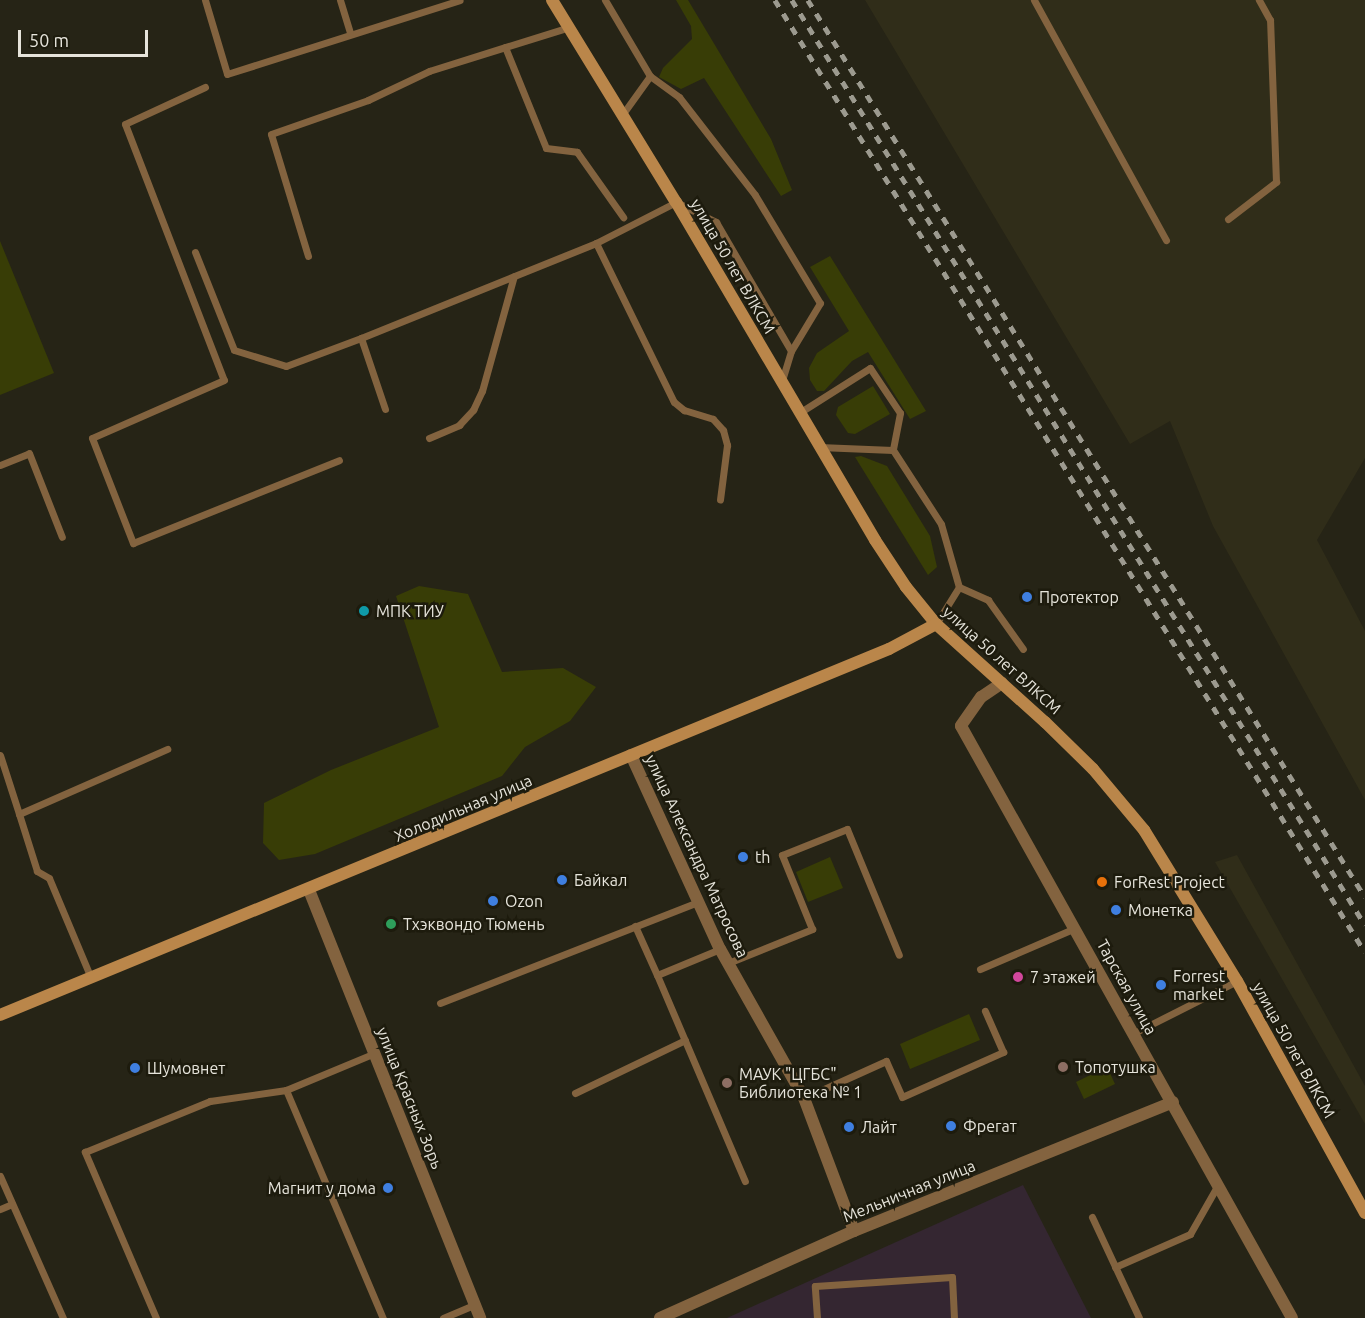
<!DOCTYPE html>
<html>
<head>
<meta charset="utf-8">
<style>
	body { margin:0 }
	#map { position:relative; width:1365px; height:1318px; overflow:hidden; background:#262416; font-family:Ubuntu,sans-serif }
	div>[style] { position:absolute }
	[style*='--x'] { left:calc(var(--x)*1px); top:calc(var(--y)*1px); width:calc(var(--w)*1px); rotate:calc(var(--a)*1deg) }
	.built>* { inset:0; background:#302d19 }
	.education>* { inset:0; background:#342631 }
	.green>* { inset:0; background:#383d06 }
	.lane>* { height:7px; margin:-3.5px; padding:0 3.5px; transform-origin:3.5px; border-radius:3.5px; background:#83633f }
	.street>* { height:12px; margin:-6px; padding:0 6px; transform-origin:6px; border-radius:6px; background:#83633f }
	.secondary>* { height:12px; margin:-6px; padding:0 6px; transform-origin:6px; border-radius:6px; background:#ba864a }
	.rail>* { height:4.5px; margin-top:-2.25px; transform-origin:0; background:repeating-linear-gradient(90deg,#9c9a8f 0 8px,transparent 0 16px) }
	.dots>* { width:16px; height:16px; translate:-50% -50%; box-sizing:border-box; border:3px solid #1d1b0d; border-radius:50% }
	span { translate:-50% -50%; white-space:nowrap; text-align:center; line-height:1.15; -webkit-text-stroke:5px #1d1b0d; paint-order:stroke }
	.street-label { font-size:16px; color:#e6e4db }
	.poi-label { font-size:16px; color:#e6e4db }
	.left { translate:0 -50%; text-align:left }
	.right { translate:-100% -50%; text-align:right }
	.scale { position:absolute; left:18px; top:30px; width:130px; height:27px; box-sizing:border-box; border:3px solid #e6e4db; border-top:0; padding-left:8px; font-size:18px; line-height:21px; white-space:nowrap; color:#e6e4db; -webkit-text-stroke:4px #1d1b0d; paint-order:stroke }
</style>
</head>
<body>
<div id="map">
	<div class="built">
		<div style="clip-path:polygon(865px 0,1365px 0,1365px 458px,1317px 540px,1365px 631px,1365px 800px,1213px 526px,1170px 421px,1130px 444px)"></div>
		<div style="clip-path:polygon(1237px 855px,1365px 1086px,1365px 1124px,1215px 862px)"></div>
	</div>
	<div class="education">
		<div style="clip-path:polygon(1023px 1185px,1091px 1318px,727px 1318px)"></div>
	</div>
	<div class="green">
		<div style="clip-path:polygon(676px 0,688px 0,771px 139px,792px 190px,781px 196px,704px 78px,681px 89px,659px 77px,663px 68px,692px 39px,691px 26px)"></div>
		<div style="clip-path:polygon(0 241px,54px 373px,0 395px)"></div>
		<div style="clip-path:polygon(830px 256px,926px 411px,910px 419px,868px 352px,852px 361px,824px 391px,817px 391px,810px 380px,809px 368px,817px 353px,849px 331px,810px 267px)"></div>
		<div style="clip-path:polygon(873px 386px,890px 414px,855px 434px,848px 433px,836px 415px,838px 407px)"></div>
		<div style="clip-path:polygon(861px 456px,887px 466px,930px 536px,937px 567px,928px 575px,855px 457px)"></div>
		<div style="clip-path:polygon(419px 586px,468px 594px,502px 672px,563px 668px,596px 687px,570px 721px,525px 747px,502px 776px,315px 854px,279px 860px,263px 843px,264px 803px,331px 770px,439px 727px,396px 596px)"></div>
		<div style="clip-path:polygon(830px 857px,843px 888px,808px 902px,796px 872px)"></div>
		<div style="clip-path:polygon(969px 1014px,980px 1040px,910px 1069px,900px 1044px)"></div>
		<div style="clip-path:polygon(1107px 1067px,1115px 1084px,1084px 1099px,1076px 1082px)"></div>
	</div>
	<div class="lane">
		<div style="--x:205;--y:0;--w:77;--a:73.4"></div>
		<div style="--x:227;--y:74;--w:244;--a:-17.6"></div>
		<div style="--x:340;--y:0;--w:34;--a:73"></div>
		<div style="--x:605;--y:0;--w:88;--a:59.4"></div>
		<div style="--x:650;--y:76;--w:36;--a:36"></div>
		<div style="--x:679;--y:97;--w:124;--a:52.2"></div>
		<div style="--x:755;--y:195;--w:126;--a:59"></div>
		<div style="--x:820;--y:303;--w:56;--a:121.1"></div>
		<div style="--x:791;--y:351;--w:30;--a:107"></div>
		<div style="--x:1034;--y:0;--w:274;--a:61.2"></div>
		<div style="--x:505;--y:47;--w:109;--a:67.9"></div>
		<div style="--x:546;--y:148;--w:31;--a:7"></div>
		<div style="--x:577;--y:152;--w:80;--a:54.7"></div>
		<div style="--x:205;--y:87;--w:88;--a:155.2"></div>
		<div style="--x:125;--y:124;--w:274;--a:68.9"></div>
		<div style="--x:224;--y:380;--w:144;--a:156.3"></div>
		<div style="--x:92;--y:438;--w:113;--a:68.7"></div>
		<div style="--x:133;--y:543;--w:222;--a:-21.9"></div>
		<div style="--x:622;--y:115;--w:48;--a:-54.3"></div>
		<div style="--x:1228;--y:219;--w:61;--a:-37.6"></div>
		<div style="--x:1276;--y:182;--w:162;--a:-92.1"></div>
		<div style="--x:1270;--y:20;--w:23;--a:-119"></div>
		<div style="--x:596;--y:243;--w:177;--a:63.9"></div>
		<div style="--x:674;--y:402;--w:13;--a:39"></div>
		<div style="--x:684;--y:410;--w:30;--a:17"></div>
		<div style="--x:713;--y:419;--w:15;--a:48"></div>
		<div style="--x:723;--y:430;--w:16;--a:75"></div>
		<div style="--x:727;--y:445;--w:55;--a:97.3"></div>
		<div style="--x:195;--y:252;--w:105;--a:68.3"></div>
		<div style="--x:234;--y:350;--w:54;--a:17.1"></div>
		<div style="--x:286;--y:366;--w:80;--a:-20.5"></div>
		<div style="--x:308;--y:256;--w:127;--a:-106.9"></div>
		<div style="--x:271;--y:134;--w:103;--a:-19.3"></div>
		<div style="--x:368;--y:100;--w:68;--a:-25.4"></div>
		<div style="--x:429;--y:71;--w:147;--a:-17.4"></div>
		<div style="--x:385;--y:409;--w:75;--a:-108.7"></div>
		<div style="--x:361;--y:338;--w:253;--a:-22"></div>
		<div style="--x:596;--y:243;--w:90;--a:-27.1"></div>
		<div style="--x:676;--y:202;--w:45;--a:26.6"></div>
		<div style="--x:716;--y:222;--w:149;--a:59.8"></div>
		<div style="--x:799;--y:413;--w:84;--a:-32.4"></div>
		<div style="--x:870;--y:368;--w:54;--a:56.3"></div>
		<div style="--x:900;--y:413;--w:38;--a:101"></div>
		<div style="--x:429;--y:438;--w:33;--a:-23"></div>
		<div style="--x:459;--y:425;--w:21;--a:-47"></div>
		<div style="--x:473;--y:410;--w:21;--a:-65"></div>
		<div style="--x:482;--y:391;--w:119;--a:-74.5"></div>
		<div style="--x:819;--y:447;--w:74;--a:2.3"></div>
		<div style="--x:893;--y:450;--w:88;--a:57"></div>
		<div style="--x:941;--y:524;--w:66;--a:74.1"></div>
		<div style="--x:959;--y:587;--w:44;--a:121.9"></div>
		<div style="--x:0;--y:465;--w:31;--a:-22"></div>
		<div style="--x:29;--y:453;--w:90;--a:68.6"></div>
		<div style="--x:959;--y:587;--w:32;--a:24"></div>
		<div style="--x:988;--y:600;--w:60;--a:54.5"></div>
		<div style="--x:0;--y:755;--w:62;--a:72.1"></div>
		<div style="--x:635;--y:926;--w:54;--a:65.8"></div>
		<div style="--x:720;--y:949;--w:68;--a:157.6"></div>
		<div style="--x:657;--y:975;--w:224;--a:66.9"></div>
		<div style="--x:728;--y:963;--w:91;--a:-22"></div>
		<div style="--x:812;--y:929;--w:80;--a:-112.1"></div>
		<div style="--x:782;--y:855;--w:70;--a:-21.8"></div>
		<div style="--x:847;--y:829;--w:136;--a:67.6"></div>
		<div style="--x:980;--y:969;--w:103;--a:-23.3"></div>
		<div style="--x:91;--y:978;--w:108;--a:-112.8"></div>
		<div style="--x:49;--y:878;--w:14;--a:-150"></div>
		<div style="--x:37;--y:871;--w:60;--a:-107.5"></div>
		<div style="--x:19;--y:814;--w:162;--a:-23.7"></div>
		<div style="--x:440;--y:1003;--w:277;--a:-21.4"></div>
		<div style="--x:1134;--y:1033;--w:115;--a:-26.8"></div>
		<div style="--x:286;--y:1090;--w:248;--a:67"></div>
		<div style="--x:575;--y:1093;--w:122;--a:-25.7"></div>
		<div style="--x:804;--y:1098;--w:90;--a:-24.3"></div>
		<div style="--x:886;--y:1061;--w:39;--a:66"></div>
		<div style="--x:902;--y:1097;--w:111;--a:-24"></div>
		<div style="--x:1003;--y:1052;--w:45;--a:-113.7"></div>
		<div style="--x:0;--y:1176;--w:155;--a:66.1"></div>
		<div style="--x:0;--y:1209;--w:13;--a:-23"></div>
		<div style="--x:1092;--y:1217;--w:111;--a:65"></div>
		<div style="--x:1115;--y:1267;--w:82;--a:-23.7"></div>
		<div style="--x:1190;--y:1234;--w:56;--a:-60.3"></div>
		<div style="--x:156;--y:1318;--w:181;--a:-113.2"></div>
		<div style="--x:85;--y:1152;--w:135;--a:-22.2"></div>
		<div style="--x:210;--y:1101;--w:77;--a:-8.2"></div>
		<div style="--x:286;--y:1090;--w:96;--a:-22.6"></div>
		<div style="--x:443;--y:1318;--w:34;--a:-23"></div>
		<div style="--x:817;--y:1318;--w:32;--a:-94"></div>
		<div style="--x:815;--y:1286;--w:137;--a:-3.8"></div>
		<div style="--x:952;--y:1277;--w:41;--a:87.2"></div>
	</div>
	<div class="street">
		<div style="--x:1002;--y:683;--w:25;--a:146"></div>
		<div style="--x:981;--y:697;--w:35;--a:125"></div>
		<div style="--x:961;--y:726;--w:678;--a:60.79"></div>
		<div style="--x:631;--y:755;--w:213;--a:65.4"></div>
		<div style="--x:720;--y:949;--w:171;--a:60.6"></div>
		<div style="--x:804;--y:1098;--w:142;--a:69.4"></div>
		<div style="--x:309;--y:890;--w:461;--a:68.2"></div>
		<div style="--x:660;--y:1318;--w:213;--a:-24.2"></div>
		<div style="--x:854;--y:1231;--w:344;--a:-22"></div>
	</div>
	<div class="secondary">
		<div style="--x:552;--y:0;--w:237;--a:58.5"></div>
		<div style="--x:676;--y:202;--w:392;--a:59.5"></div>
		<div style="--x:875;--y:540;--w:56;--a:56.6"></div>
		<div style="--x:906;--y:587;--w:48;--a:51"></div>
		<div style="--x:936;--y:624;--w:147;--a:42"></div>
		<div style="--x:1045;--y:722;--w:67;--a:44.4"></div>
		<div style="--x:1093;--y:769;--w:80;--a:50.1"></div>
		<div style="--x:1144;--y:830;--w:177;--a:58.4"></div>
		<div style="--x:1237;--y:981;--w:265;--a:61.1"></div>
		<div style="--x:0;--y:1015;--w:961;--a:-22.38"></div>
		<div style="--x:889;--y:649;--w:53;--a:-28"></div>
	</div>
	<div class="rail">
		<div style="--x:775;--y:0;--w:1120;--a:58.21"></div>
		<div style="--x:792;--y:0;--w:1088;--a:58.22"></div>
		<div style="--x:808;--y:0;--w:1056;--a:58.16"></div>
	</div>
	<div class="dots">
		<div style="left:1027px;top:597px;background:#3f7fe0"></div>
		<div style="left:364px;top:611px;background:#0f9aa8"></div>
		<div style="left:743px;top:857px;background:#3f7fe0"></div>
		<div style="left:562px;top:880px;background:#3f7fe0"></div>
		<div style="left:1102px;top:882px;background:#e8710a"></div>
		<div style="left:493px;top:901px;background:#3f7fe0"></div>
		<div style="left:1116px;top:910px;background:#3f7fe0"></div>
		<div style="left:391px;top:924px;background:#2e9e5b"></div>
		<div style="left:1018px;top:977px;background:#d1479c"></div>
		<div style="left:1161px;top:985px;background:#3f7fe0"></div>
		<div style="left:1063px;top:1067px;background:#8d6e63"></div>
		<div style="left:135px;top:1068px;background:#3f7fe0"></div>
		<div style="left:727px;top:1083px;background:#8d6e63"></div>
		<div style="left:951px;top:1126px;background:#3f7fe0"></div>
		<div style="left:849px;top:1127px;background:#3f7fe0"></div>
		<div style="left:388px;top:1188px;background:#3f7fe0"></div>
	</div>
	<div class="street-label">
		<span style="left:733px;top:266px;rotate:60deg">улица 50 лет ВЛКСМ</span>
		<span style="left:1002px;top:660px;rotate:42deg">улица 50 лет ВЛКСМ</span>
		<span style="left:463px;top:808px;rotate:-23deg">Холодильная улица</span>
		<span style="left:697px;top:856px;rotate:65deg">улица Александра Матросова</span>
		<span style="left:1127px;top:987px;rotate:61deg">Тарская улица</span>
		<span style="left:1294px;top:1050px;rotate:61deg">улица 50 лет ВЛКСМ</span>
		<span style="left:410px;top:1098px;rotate:68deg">улица Красных Зорь</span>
		<span style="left:909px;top:1191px;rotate:-22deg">Мельничная улица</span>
	</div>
	<div class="poi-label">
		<span class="left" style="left:1039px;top:597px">Протектор</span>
		<span class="left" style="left:376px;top:611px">МПК ТИУ</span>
		<span class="left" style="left:755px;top:857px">th</span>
		<span class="left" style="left:574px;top:880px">Байкал</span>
		<span class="left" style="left:1114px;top:882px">ForRest Project</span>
		<span class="left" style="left:505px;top:901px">Ozon</span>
		<span class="left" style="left:1128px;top:910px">Монетка</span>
		<span class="left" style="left:403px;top:924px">Тхэквондо Тюмень</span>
		<span class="left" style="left:1173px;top:985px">Forrest<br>market</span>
		<span class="left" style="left:1030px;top:977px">7 этажей</span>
		<span class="left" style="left:1075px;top:1067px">Топотушка</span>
		<span class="left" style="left:147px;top:1068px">Шумовнет</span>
		<span class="left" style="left:739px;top:1083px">МАУК "ЦГБС"<br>Библиотека № 1</span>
		<span class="left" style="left:963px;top:1126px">Фрегат</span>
		<span class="left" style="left:861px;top:1127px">Лайт</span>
		<span class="right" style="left:376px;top:1188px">Магнит у дома</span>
	</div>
	<div class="scale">50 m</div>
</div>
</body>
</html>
